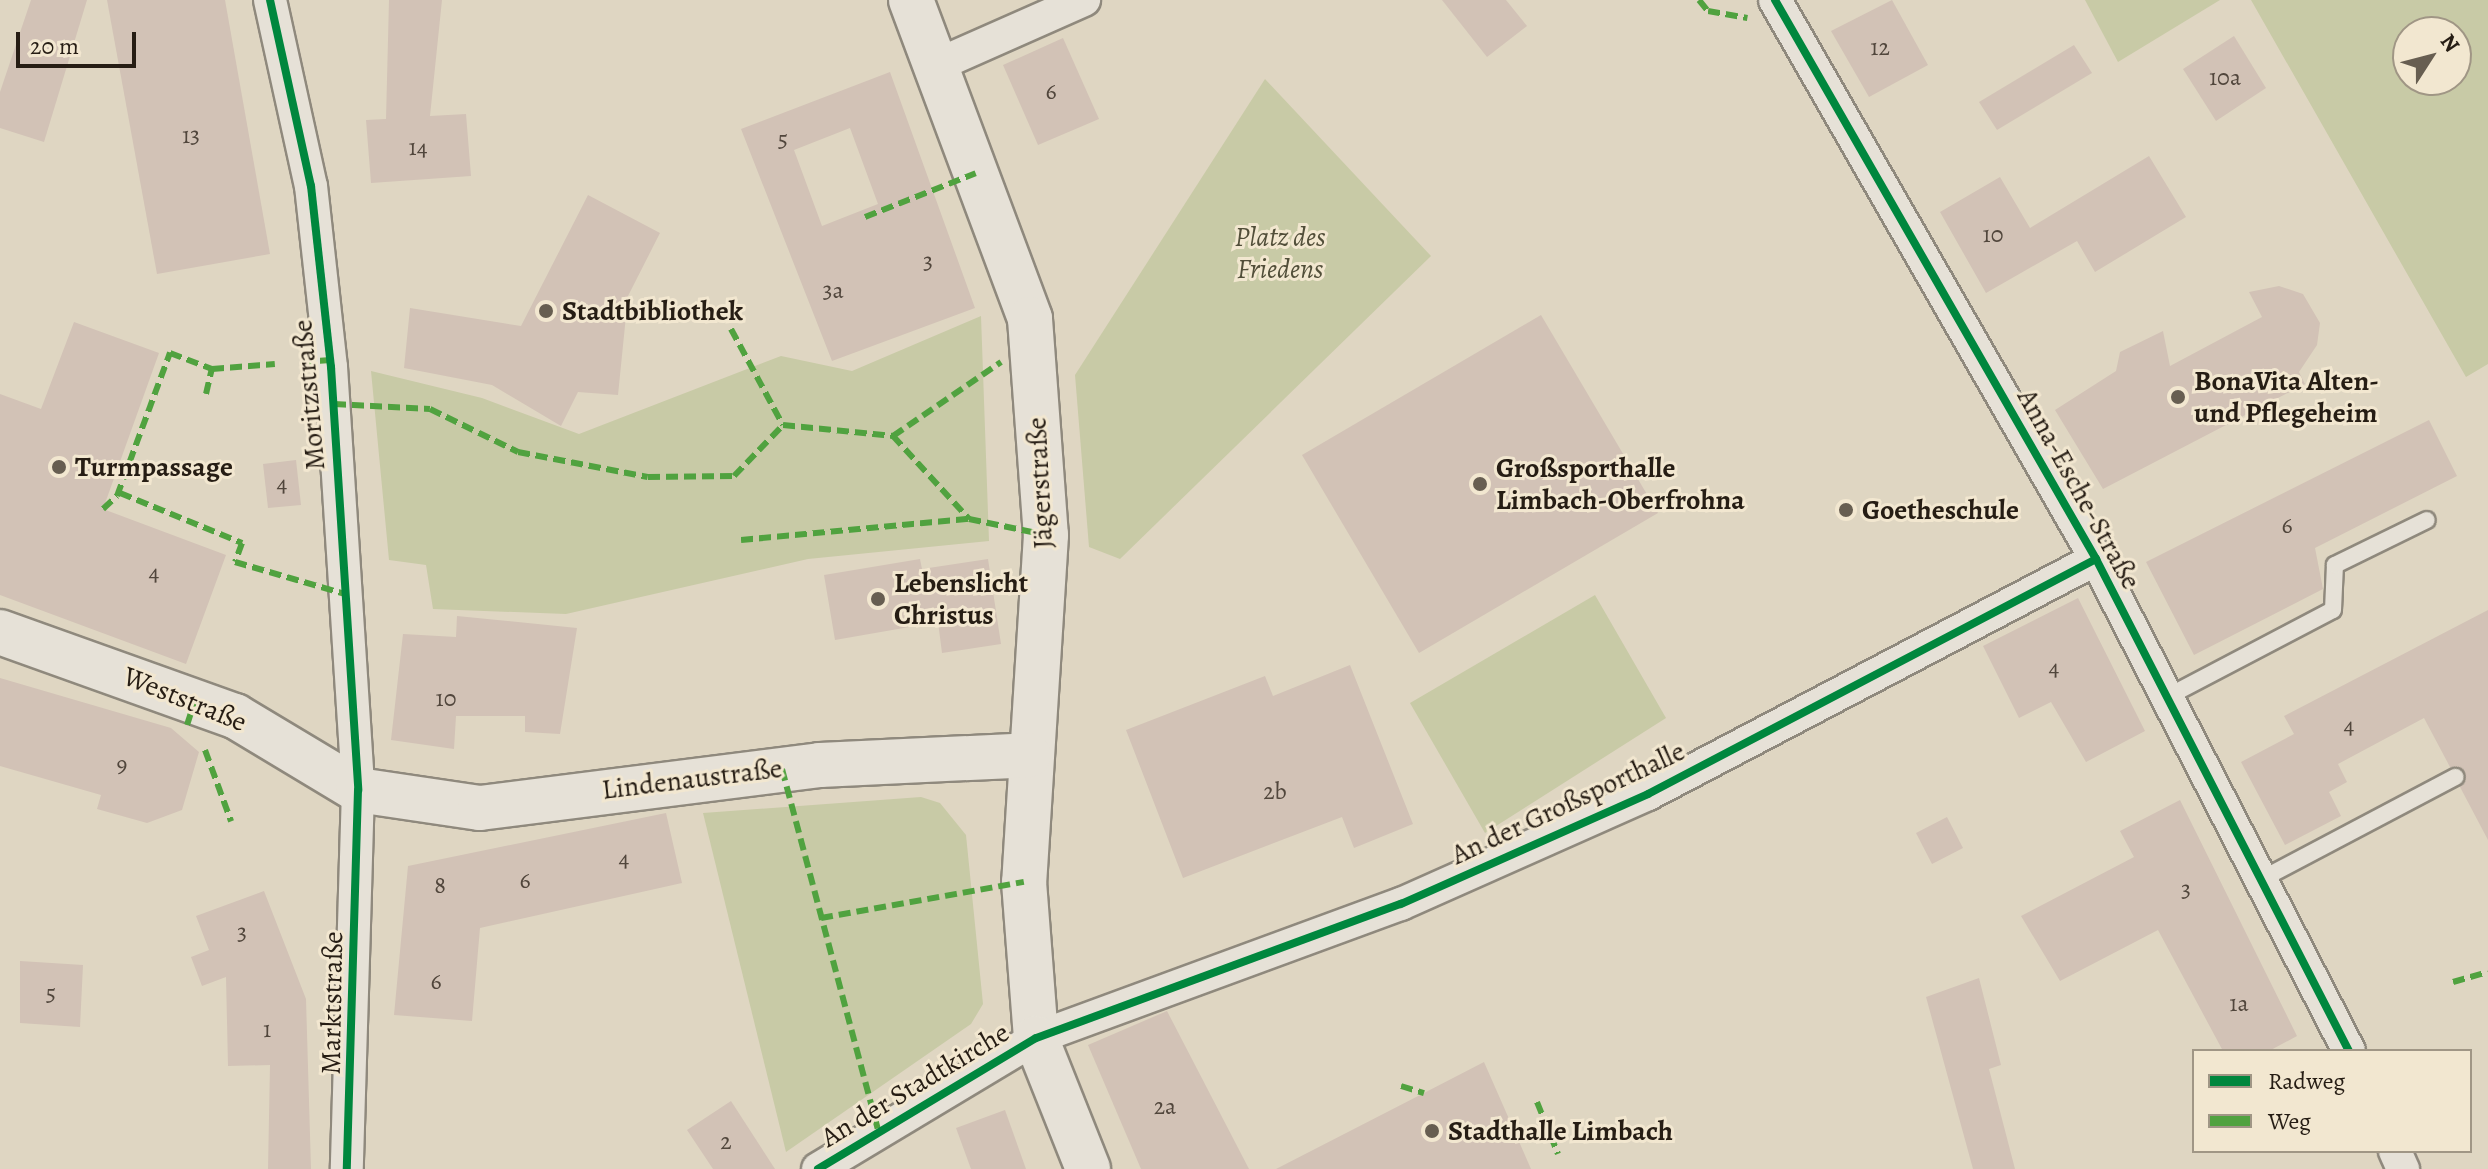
<!DOCTYPE html>
<html>
<head>
<meta charset="utf-8">
<style>
	body { margin:0 }
	#map { position:relative; width:2488px; height:1169px; overflow:hidden; background:#dfd6c2; font-family:Alegreya,serif }
	div>[style] { position:absolute }
	[style*='--x'] { left:calc(var(--x)*1px); top:calc(var(--y)*1px); width:calc(var(--w)*1px); rotate:calc(var(--a)*1deg) }
	.green>* { inset:0; background:#c8caa6 }
	.building>* { inset:0; background:#d2c2b6 }
	.roads { filter:drop-shadow(2px 0 #8f897d) drop-shadow(-2px 0 #8f897d) drop-shadow(0 2px #8f897d) drop-shadow(0 -2px #8f897d) }
	.lane>* { height:16px; margin:-8px; padding:0 8px; transform-origin:8px; border-radius:8px; background:#e6e1d7 }
	.street>* { height:32px; margin:-16px; padding:0 16px; transform-origin:16px; border-radius:16px; background:#e6e1d7 }
	.secondary>* { height:44px; margin:-22px; padding:0 22px; transform-origin:22px; border-radius:22px; background:#e6e1d7 }
	.quiet>* { height:6px; margin-top:-3px; transform-origin:0; background:repeating-linear-gradient(90deg,#50a23f 0 12px,transparent 0 18px) }
	.cycleway>* { height:8px; margin:-4px; padding:0 4px; transform-origin:4px; border-radius:4px; background:#00873e }
	.dots>* { width:22px; height:22px; translate:-50% -50%; box-sizing:border-box; border:4px solid #f2e7d0; border-radius:50% }
	span { translate:-50% -50%; white-space:nowrap; text-align:center; line-height:1.15; -webkit-text-stroke:6px #f2e7d0; paint-order:stroke }
	.number-label { font-size:24px; color:#51463c }
	.number-label span { -webkit-text-stroke-width:0 }
	.park-label { font-size:28px; color:#514e39; font-style:italic }
	.poi-label { font-size:28px; color:#261d14; font-weight:700 }
	.left { translate:0 -50%; text-align:left }
	.street-label { font-size:28px; color:#261d14 }
	.legend { position:absolute; left:2192px; top:1049px; width:280px; height:104px; box-sizing:border-box; background:#f2e7d0; border:2px solid #a09685; margin:0; padding:10px 14px; list-style:none; font-size:24px; color:#261d14 }
	.legend li { display:flex; align-items:center; gap:16px; height:40px }
	.legend b { width:40px; border:2px solid #a09685 }
	.north { position:absolute; left:2392px; top:16px; width:80px; height:80px; box-sizing:border-box; background:#f2e7d0; border:2px solid #a09685; border-radius:50%; rotate:54deg; font-size:22px; font-weight:700; line-height:32px; text-align:center; color:#261d14 }
	.north::after { content:''; display:block; margin:auto; width:28px; height:36px; background:#675e51; clip-path:polygon(50% 0,100% 100%,50% 72%,0 100%) }
	.scale { position:absolute; left:16px; top:32px; width:120px; height:36px; box-sizing:border-box; border:4px solid #261d14; border-top:0; padding-left:10px; font-size:24px; line-height:28px; white-space:nowrap; color:#261d14; -webkit-text-stroke:6px #f2e7d0; paint-order:stroke }
</style>
</head>
<body>
<div id="map">
	<div class="green">
		<div style="clip-path:polygon(2085px 0,2220px 0,2118px 62px)"></div>
		<div style="clip-path:polygon(evenodd,2251px 0,2488px 0,2488px 364px,2466px 377px,2251px 0,2408px 32px,2456px 32px,2456px 80px,2408px 80px,2408px 32px)"></div>
		<div style="clip-path:polygon(1265px 79px,1431px 256px,1120px 559px,1089px 547px,1075px 375px)"></div>
		<div style="clip-path:polygon(981px 316px,989px 541px,808px 559px,566px 614px,433px 609px,426px 565px,389px 560px,371px 371px,482px 398px,579px 434px,781px 356px,852px 371px)"></div>
		<div style="clip-path:polygon(1595px 595px,1666px 718px,1485px 833px,1410px 703px)"></div>
		<div style="clip-path:polygon(921px 797px,940px 803px,966px 835px,983px 1004px,971px 1024px,786px 1152px,703px 813px)"></div>
	</div>
	<div class="building">
		<div style="clip-path:polygon(31px 0,87px 0,44px 142px,0 128px,0 92px)"></div>
		<div style="clip-path:polygon(107px 0,225px 0,270px 254px,157px 274px)"></div>
		<div style="clip-path:polygon(389px 0,442px 0,430px 116px,466px 114px,471px 176px,371px 183px,366px 120px,386px 119px)"></div>
		<div style="clip-path:polygon(1442px 0,1506px 0,1527px 26px,1487px 57px)"></div>
		<div style="clip-path:polygon(1892px 0,1928px 65px,1869px 97px,1831px 31px)"></div>
		<div style="clip-path:polygon(2234px 36px,2266px 88px,2216px 121px,2183px 69px)"></div>
		<div style="clip-path:polygon(1063px 38px,1099px 119px,1038px 145px,1003px 65px)"></div>
		<div style="clip-path:polygon(2074px 45px,2092px 73px,1997px 130px,1979px 102px)"></div>
		<div style="clip-path:polygon(evenodd,890px 72px,975px 308px,832px 361px,741px 129px,890px 72px,850px 128px,878px 204px,822px 226px,794px 150px,850px 128px)"></div>
		<div style="clip-path:polygon(2149px 156px,2186px 217px,2095px 272px,2077px 241px,1986px 293px,1940px 212px,2000px 177px,2030px 228px)"></div>
		<div style="clip-path:polygon(588px 195px,660px 233px,628px 296px,618px 395px,578px 392px,561px 426px,492px 385px,404px 368px,410px 308px,521px 326px)"></div>
		<div style="clip-path:polygon(2279px 286px,2303px 294px,2320px 323px,2317px 345px,2299px 372px,2305px 384px,2103px 489px,2055px 410px,2116px 371px,2120px 352px,2163px 331px,2170px 366px,2262px 317px,2249px 292px)"></div>
		<div style="clip-path:polygon(1541px 315px,1658px 513px,1419px 653px,1302px 455px)"></div>
		<div style="clip-path:polygon(74px 322px,159px 353px,103px 509px,226px 555px,186px 664px,0 595px,0 394px,41px 409px)"></div>
		<div style="clip-path:polygon(2429px 420px,2457px 476px,2315px 548px,2323px 589px,2194px 655px,2146px 562px)"></div>
		<div style="clip-path:polygon(296px 460px,301px 505px,268px 508px,263px 464px)"></div>
		<div style="clip-path:polygon(920px 559px,922px 569px,988px 559px,1001px 644px,942px 653px,938px 622px,835px 640px,824px 575px)"></div>
		<div style="clip-path:polygon(2078px 598px,2145px 731px,2086px 762px,2051px 702px,2019px 718px,1983px 646px)"></div>
		<div style="clip-path:polygon(2488px 610px,2488px 840px,2460px 787px,2464px 771px,2450px 767px,2424px 718px,2338px 764px,2347px 782px,2329px 792px,2341px 816px,2285px 845px,2241px 762px,2294px 734px,2284px 716px)"></div>
		<div style="clip-path:polygon(457px 616px,577px 628px,560px 734px,525px 732px,525px 716px,456px 716px,454px 749px,391px 740px,403px 634px,456px 637px)"></div>
		<div style="clip-path:polygon(1350px 665px,1413px 824px,1354px 848px,1342px 817px,1183px 878px,1126px 730px,1265px 676px,1273px 696px)"></div>
		<div style="clip-path:polygon(0 678px,171px 728px,199px 752px,182px 810px,147px 823px,97px 809px,101px 795px,0 766px)"></div>
		<div style="clip-path:polygon(2180px 800px,2297px 1036px,2269px 1051px,2223px 1051px,2158px 930px,2060px 981px,2021px 916px,2134px 857px,2120px 831px)"></div>
		<div style="clip-path:polygon(666px 813px,682px 883px,480px 928px,472px 1021px,394px 1015px,408px 866px)"></div>
		<div style="clip-path:polygon(1947px 817px,1963px 848px,1932px 864px,1916px 833px)"></div>
		<div style="clip-path:polygon(264px 891px,306px 999px,311px 1169px,268px 1169px,270px 1065px,228px 1066px,226px 977px,202px 986px,191px 957px,209px 950px,196px 916px)"></div>
		<div style="clip-path:polygon(20px 961px,83px 965px,80px 1027px,20px 1023px)"></div>
		<div style="clip-path:polygon(1979px 978px,2001px 1065px,1989px 1069px,2015px 1169px,1973px 1169px,1926px 997px)"></div>
		<div style="clip-path:polygon(1167px 1011px,1249px 1169px,1141px 1169px,1088px 1045px)"></div>
		<div style="clip-path:polygon(1484px 1062px,1531px 1169px,1276px 1169px,1424px 1093px)"></div>
		<div style="clip-path:polygon(731px 1101px,775px 1169px,713px 1169px,687px 1130px)"></div>
		<div style="clip-path:polygon(1005px 1110px,1026px 1169px,971px 1169px,956px 1128px)"></div>
	</div>
	<div class="roads">
		<div class="lane">
			<div style="--x:2167;--y:697;--w:187;--a:-27.7"></div>
			<div style="--x:2333;--y:610;--w:45;--a:-87.5"></div>
			<div style="--x:2335;--y:565;--w:102;--a:-26.1"></div>
			<div style="--x:2260;--y:880;--w:221;--a:-27.8"></div>
		</div>
		<div class="street">
			<div style="--x:270;--y:0;--w:190;--a:77.6"></div>
			<div style="--x:311;--y:186;--w:182;--a:83.7"></div>
			<div style="--x:331;--y:367;--w:424;--a:86.3"></div>
			<div style="--x:358;--y:790;--w:379;--a:91.7"></div>
			<div style="--x:1775;--y:0;--w:645;--a:60.13"></div>
			<div style="--x:2096;--y:559;--w:553;--a:62.79"></div>
			<div style="--x:937;--y:65;--w:161;--a:-23.9"></div>
			<div style="--x:2395;--y:1151;--w:20;--a:66"></div>
			<div style="--x:818;--y:1169;--w:254;--a:-31"></div>
			<div style="--x:1036;--y:1038;--w:389;--a:-20.2"></div>
			<div style="--x:1401;--y:904;--w:270;--a:-24"></div>
			<div style="--x:1648;--y:794;--w:506;--a:-27.68"></div>
		</div>
		<div class="secondary">
			<div style="--x:911;--y:0;--w:340;--a:69.5"></div>
			<div style="--x:1030;--y:319;--w:217;--a:85.8"></div>
			<div style="--x:1046;--y:535;--w:348;--a:93.6"></div>
			<div style="--x:1024;--y:882;--w:156;--a:85.6"></div>
			<div style="--x:1036;--y:1038;--w:141;--a:68.3"></div>
			<div style="--x:0;--y:632;--w:250;--a:19.7"></div>
			<div style="--x:235;--y:716;--w:144;--a:31"></div>
			<div style="--x:358;--y:790;--w:123;--a:8.4"></div>
			<div style="--x:480;--y:808;--w:343;--a:-7.2"></div>
			<div style="--x:820;--y:765;--w:209;--a:-2.7"></div>
		</div>
	</div>
	<div class="quiet">
		<div style="--x:1699;--y:0;--w:14;--a:51"></div>
		<div style="--x:1708;--y:11;--w:40;--a:10"></div>
		<div style="--x:865;--y:217;--w:119;--a:-21.6"></div>
		<div style="--x:731;--y:329;--w:109;--a:61.6"></div>
		<div style="--x:783;--y:425;--w:111;--a:5.7"></div>
		<div style="--x:893;--y:436;--w:113;--a:47.5"></div>
		<div style="--x:302;--y:362;--w:29;--a:-4"></div>
		<div style="--x:206;--y:394;--w:26;--a:-77"></div>
		<div style="--x:334;--y:404;--w:96;--a:3"></div>
		<div style="--x:430;--y:409;--w:98;--a:26"></div>
		<div style="--x:518;--y:452;--w:132;--a:10.9"></div>
		<div style="--x:648;--y:477;--w:86;--a:-0.7"></div>
		<div style="--x:734;--y:476;--w:71;--a:-46.1"></div>
		<div style="--x:893;--y:436;--w:131;--a:-34.4"></div>
		<div style="--x:120;--y:493;--w:132;--a:22.3"></div>
		<div style="--x:242;--y:543;--w:20;--a:110"></div>
		<div style="--x:235;--y:562;--w:115;--a:16.2"></div>
		<div style="--x:103;--y:509;--w:19;--a:-43"></div>
		<div style="--x:117;--y:496;--w:153;--a:-69.7"></div>
		<div style="--x:170;--y:353;--w:45;--a:20.9"></div>
		<div style="--x:212;--y:369;--w:63;--a:-4.5"></div>
		<div style="--x:741;--y:540;--w:229;--a:-5.3"></div>
		<div style="--x:969;--y:519;--w:79;--a:11.7"></div>
		<div style="--x:187;--y:725;--w:25;--a:-72"></div>
		<div style="--x:205;--y:750;--w:76;--a:69.9"></div>
		<div style="--x:782;--y:769;--w:375;--a:75.1"></div>
		<div style="--x:821;--y:918;--w:206;--a:-10.1"></div>
		<div style="--x:2453;--y:982;--w:36;--a:-16"></div>
		<div style="--x:1401;--y:1086;--w:24;--a:17"></div>
		<div style="--x:1537;--y:1102;--w:56;--a:68"></div>
	</div>
	<div class="cycleway">
		<div style="--x:270;--y:0;--w:190;--a:77.6"></div>
		<div style="--x:311;--y:186;--w:182;--a:83.7"></div>
		<div style="--x:331;--y:367;--w:424;--a:86.3"></div>
		<div style="--x:358;--y:790;--w:379;--a:91.7"></div>
		<div style="--x:1775;--y:0;--w:645;--a:60.13"></div>
		<div style="--x:2096;--y:559;--w:553;--a:62.79"></div>
		<div style="--x:818;--y:1169;--w:254;--a:-31"></div>
		<div style="--x:1036;--y:1038;--w:389;--a:-20.2"></div>
		<div style="--x:1401;--y:904;--w:270;--a:-24"></div>
		<div style="--x:1648;--y:794;--w:506;--a:-27.68"></div>
	</div>
	<div class="dots">
		<div style="left:546px;top:311px;background:#675e51"></div>
		<div style="left:2178px;top:397px;background:#675e51"></div>
		<div style="left:59px;top:467px;background:#675e51"></div>
		<div style="left:1480px;top:484px;background:#675e51"></div>
		<div style="left:1846px;top:510px;background:#675e51"></div>
		<div style="left:878px;top:599px;background:#675e51"></div>
		<div style="left:1432px;top:1131px;background:#675e51"></div>
	</div>
	<div class="number-label">
		<span style="left:1880px;top:48px">12</span>
		<span style="left:2225px;top:78px">10a</span>
		<span style="left:1051px;top:92px">6</span>
		<span style="left:191px;top:136px">13</span>
		<span style="left:783px;top:140px">5</span>
		<span style="left:418px;top:148px">14</span>
		<span style="left:1993px;top:235px">10</span>
		<span style="left:928px;top:262px">3</span>
		<span style="left:833px;top:291px">3a</span>
		<span style="left:282px;top:484px">4</span>
		<span style="left:2287px;top:526px">6</span>
		<span style="left:154px;top:573px">4</span>
		<span style="left:2054px;top:668px">4</span>
		<span style="left:446px;top:699px">10</span>
		<span style="left:2349px;top:726px">4</span>
		<span style="left:122px;top:765px">9</span>
		<span style="left:1275px;top:792px">2b</span>
		<span style="left:624px;top:859px">4</span>
		<span style="left:525px;top:881px">6</span>
		<span style="left:440px;top:886px">8</span>
		<span style="left:2186px;top:890px">3</span>
		<span style="left:242px;top:933px">3</span>
		<span style="left:436px;top:982px">6</span>
		<span style="left:51px;top:994px">5</span>
		<span style="left:2239px;top:1004px">1a</span>
		<span style="left:267px;top:1030px">1</span>
		<span style="left:1165px;top:1107px">2a</span>
		<span style="left:726px;top:1142px">2</span>
	</div>
	<div class="park-label">
		<span style="left:1280px;top:253px">Platz des<br>Friedens</span>
	</div>
	<div class="poi-label">
		<span class="left" style="left:562px;top:311px">Stadtbibliothek</span>
		<span class="left" style="left:2194px;top:397px">BonaVita Alten-<br>und Pflegeheim</span>
		<span class="left" style="left:75px;top:467px">Turmpassage</span>
		<span class="left" style="left:1496px;top:484px">Großsporthalle<br>Limbach-Oberfrohna</span>
		<span class="left" style="left:1862px;top:510px">Goetheschule</span>
		<span class="left" style="left:894px;top:599px">Lebenslicht<br>Christus</span>
		<span class="left" style="left:1448px;top:1131px">Stadthalle Limbach</span>
	</div>
	<div class="street-label">
		<span style="left:309px;top:395px;rotate:-95deg">Moritzstraße</span>
		<span style="left:1040px;top:483px;rotate:-93deg">Jägerstraße</span>
		<span style="left:2079px;top:489px;rotate:61deg">Anna-Esche-Straße</span>
		<span style="left:185px;top:699px;rotate:22deg">Weststraße</span>
		<span style="left:692px;top:779px;rotate:-7deg">Lindenaustraße</span>
		<span style="left:1568px;top:803px;rotate:-25deg">An der Großsporthalle</span>
		<span style="left:332px;top:1003px;rotate:-89deg">Marktstraße</span>
		<span style="left:915px;top:1085px;rotate:-31deg">An der Stadtkirche</span>
	</div>
	<ul class="legend">
	<li><b style="height:10px;background:#00873e"></b>Radweg</li>
	<li><b style="height:10px;background:#50a23f"></b>Weg</li>
	</ul>
	<div class="north">N</div>
	<div class="scale">20 m</div>
</div>
</body>
</html>
